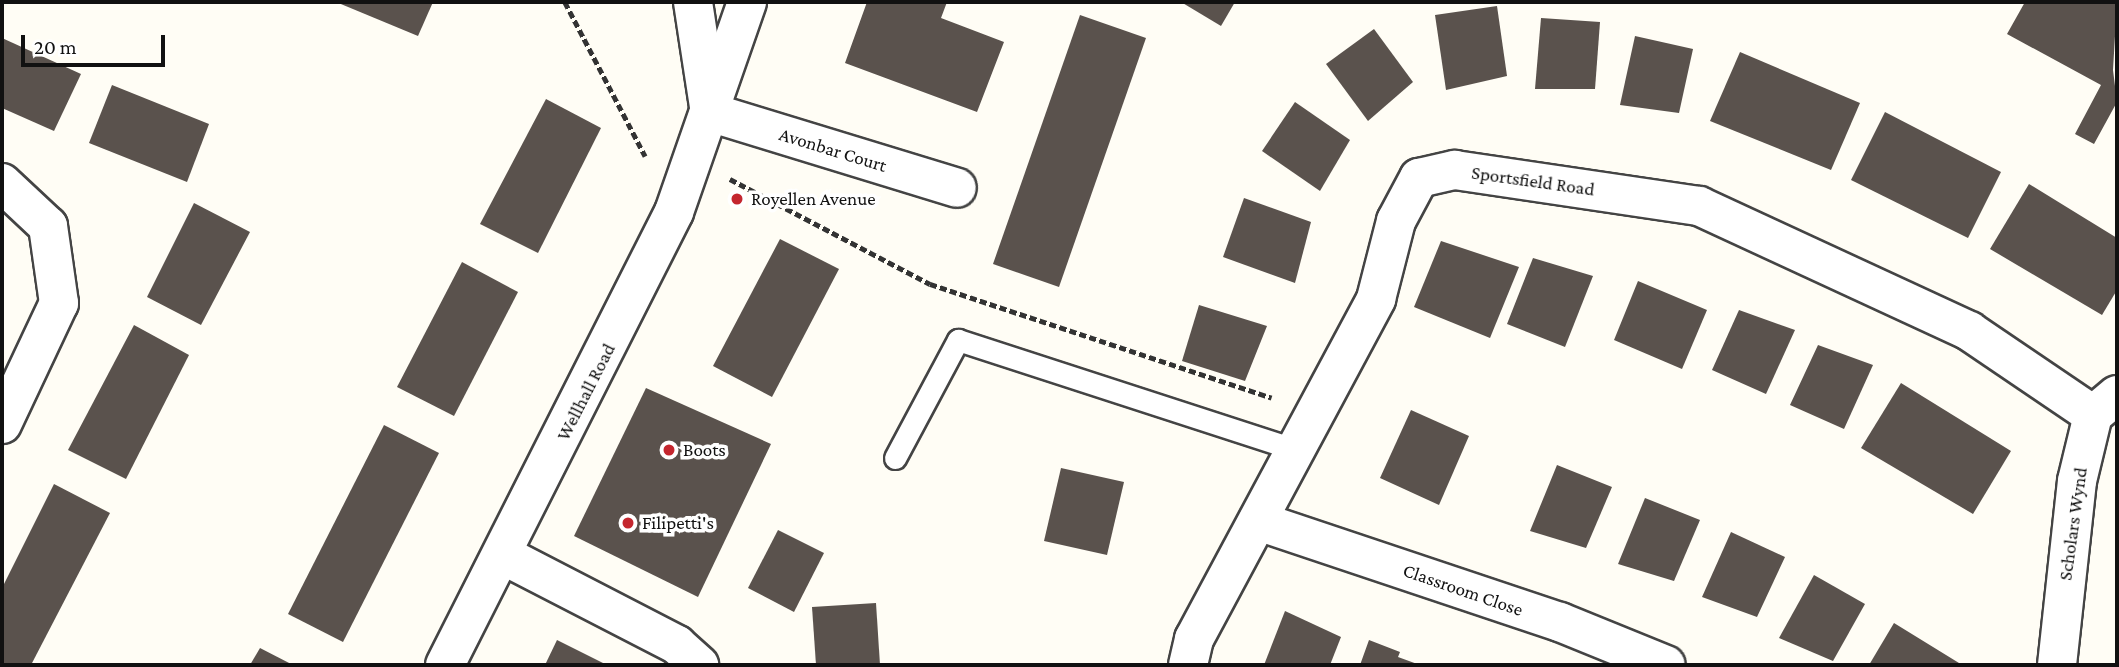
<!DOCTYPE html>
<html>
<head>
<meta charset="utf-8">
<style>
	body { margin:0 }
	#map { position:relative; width:2119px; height:667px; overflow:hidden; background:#fffdf5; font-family:"Crimson Pro",serif }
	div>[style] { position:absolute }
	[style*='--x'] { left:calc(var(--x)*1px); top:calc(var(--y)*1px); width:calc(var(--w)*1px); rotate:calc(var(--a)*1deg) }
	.building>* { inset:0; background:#5a524d }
	.path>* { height:4.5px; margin-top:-2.25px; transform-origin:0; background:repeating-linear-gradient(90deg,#333 0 7px,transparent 0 10.5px) }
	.roads { filter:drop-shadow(2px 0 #444) drop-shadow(-2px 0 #444) drop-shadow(0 2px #444) drop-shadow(0 -2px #444) }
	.service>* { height:21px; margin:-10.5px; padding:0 10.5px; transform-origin:10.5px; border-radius:10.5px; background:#fff }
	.minor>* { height:38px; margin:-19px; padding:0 19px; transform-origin:19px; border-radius:19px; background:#fff }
	.tertiary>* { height:38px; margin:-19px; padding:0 19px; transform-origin:19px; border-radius:19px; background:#fff }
	.dots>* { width:19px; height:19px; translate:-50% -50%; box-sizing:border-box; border:4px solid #fff; border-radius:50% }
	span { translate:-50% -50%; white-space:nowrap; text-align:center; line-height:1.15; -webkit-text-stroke:7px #fff; paint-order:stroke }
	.street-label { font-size:19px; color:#111 }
	.poi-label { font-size:19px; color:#111 }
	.left { translate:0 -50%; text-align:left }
	.frame { position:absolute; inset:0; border:4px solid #111; pointer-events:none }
	.scale { position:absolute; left:21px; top:35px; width:144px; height:32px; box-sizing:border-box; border:4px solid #111; border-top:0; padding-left:9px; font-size:21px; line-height:24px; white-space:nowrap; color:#111; -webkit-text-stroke:5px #fff; paint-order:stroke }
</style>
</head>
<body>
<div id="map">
	<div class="building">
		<div style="clip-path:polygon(336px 2px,433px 2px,418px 36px)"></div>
		<div style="clip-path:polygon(867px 2px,947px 2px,941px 18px,1004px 42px,977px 112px,845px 63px)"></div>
		<div style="clip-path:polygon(1181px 2px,1235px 2px,1221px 26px)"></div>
		<div style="clip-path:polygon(2025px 2px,2117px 2px,2113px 70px,2117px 102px,2094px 144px,2075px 134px,2101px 85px,2007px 34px)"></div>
		<div style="clip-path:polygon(1497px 6px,1507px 76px,1446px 90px,1435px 15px)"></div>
		<div style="clip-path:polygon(1080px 15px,1146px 38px,1059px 287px,993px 264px)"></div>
		<div style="clip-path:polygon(1541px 18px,1600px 22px,1595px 89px,1535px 89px)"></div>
		<div style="clip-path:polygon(1374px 29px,1413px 82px,1368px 121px,1326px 64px)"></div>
		<div style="clip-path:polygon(1635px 36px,1693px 49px,1679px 113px,1620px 105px)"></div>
		<div style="clip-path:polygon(2px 38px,81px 74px,54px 131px,2px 108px)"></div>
		<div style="clip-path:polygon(1740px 52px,1860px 103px,1831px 170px,1710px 121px)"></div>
		<div style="clip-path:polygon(112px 85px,209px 124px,187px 182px,89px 143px)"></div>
		<div style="clip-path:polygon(546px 99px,601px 128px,538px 253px,480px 224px)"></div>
		<div style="clip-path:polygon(1295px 102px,1350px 140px,1320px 191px,1262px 151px)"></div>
		<div style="clip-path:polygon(1885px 112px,2001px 172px,1968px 238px,1851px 180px)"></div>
		<div style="clip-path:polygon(2029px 184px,2117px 238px,2117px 290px,2102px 315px,1990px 249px)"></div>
		<div style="clip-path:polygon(1244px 198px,1311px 222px,1295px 283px,1223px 257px)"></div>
		<div style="clip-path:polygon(194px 203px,250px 232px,201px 325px,147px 297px)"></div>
		<div style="clip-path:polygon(780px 239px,839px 269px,772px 397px,713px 366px)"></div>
		<div style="clip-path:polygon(1441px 241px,1519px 267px,1490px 338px,1414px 307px)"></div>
		<div style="clip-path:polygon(1533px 258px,1593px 276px,1565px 347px,1507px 324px)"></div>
		<div style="clip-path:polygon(462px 262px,518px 292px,454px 416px,397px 387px)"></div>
		<div style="clip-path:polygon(1638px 281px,1707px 310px,1682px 369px,1614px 340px)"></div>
		<div style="clip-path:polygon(1199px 305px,1267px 326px,1245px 381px,1182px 361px)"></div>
		<div style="clip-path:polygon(1739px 310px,1795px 330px,1766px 394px,1712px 370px)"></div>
		<div style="clip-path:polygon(134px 325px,189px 355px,126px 479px,68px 450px)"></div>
		<div style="clip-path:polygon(1818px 345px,1873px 365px,1844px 429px,1790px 405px)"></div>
		<div style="clip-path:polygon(1901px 383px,2011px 451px,1973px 514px,1861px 448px)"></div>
		<div style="clip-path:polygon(646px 388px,771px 444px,698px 597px,574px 536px)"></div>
		<div style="clip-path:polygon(1411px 410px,1469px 436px,1439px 505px,1380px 478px)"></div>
		<div style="clip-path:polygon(384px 425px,439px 453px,343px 642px,288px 614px)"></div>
		<div style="clip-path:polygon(1557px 465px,1612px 487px,1586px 548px,1530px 531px)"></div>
		<div style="clip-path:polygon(1061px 468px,1124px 482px,1107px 555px,1044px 541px)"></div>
		<div style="clip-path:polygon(54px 484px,110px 513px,31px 665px,2px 665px,2px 588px)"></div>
		<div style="clip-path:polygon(1645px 498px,1700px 520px,1674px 581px,1618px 564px)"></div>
		<div style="clip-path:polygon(778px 530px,824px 553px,794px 612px,748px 588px)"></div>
		<div style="clip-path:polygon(1731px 532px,1785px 557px,1757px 617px,1702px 597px)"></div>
		<div style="clip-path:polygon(1814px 575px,1865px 604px,1833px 661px,1779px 638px)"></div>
		<div style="clip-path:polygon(876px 603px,880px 665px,816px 665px,812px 607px)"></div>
		<div style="clip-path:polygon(1285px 611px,1341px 637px,1330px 665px,1264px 665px)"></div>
		<div style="clip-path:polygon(1894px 623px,1959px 663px,1957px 665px,1869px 665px)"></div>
		<div style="clip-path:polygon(557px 640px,607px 665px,545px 665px)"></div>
		<div style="clip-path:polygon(1369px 640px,1400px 652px,1398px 657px,1420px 665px,1360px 665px)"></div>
		<div style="clip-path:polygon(260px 648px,293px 665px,250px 665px)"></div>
	</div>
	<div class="path">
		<div style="--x:565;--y:2;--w:174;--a:62.5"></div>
		<div style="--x:730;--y:179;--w:226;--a:27.7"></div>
		<div style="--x:930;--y:284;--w:360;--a:18.4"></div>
	</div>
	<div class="roads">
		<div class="service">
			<div style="--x:895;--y:458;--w:134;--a:-61.9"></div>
			<div style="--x:958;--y:340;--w:353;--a:18"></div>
		</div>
		<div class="minor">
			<div style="--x:709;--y:112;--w:259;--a:17"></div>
			<div style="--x:2;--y:183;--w:63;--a:43.1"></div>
			<div style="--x:48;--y:226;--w:78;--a:81.9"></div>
			<div style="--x:59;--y:303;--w:134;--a:115.2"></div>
			<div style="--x:1258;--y:521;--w:318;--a:18.5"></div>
			<div style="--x:1560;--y:622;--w:114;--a:22.1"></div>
			<div style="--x:503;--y:555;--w:196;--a:27.3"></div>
			<div style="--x:677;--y:645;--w:30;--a:42"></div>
			<div style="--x:1188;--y:665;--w:27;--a:-77"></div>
			<div style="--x:1194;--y:639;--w:386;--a:-61.8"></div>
			<div style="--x:1376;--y:299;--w:81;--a:-75.6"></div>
			<div style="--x:1396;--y:221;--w:49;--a:-61.9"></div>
			<div style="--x:1419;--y:178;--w:37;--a:-13"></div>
			<div style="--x:1455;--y:170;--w:247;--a:8.4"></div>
			<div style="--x:1699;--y:206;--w:298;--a:24.8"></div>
			<div style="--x:1969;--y:331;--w:150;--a:34.1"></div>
			<div style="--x:2057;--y:665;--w:185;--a:-83.8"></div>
			<div style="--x:2077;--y:481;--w:68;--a:-76.4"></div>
			<div style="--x:2093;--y:415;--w:31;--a:-40"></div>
		</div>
		<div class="tertiary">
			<div style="--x:693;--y:2;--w:106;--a:81.3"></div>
			<div style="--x:445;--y:665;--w:508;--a:-63.18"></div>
			<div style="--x:674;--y:212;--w:222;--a:-70.8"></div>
		</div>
	</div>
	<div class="dots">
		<div style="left:737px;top:199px;background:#c4262e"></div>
		<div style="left:669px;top:450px;background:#c4262e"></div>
		<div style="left:628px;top:523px;background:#c4262e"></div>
	</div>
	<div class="street-label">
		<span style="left:833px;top:150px;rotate:17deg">Avonbar Court</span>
		<span style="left:1533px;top:181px;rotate:8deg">Sportsfield Road</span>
		<span style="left:586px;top:392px;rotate:-63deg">Wellhall Road</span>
		<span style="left:2073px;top:524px;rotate:-82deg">Scholars Wynd</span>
		<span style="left:1463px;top:590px;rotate:19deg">Classroom Close</span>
	</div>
	<div class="poi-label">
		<span class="left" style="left:751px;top:199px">Royellen Avenue</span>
		<span class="left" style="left:683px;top:450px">Boots</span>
		<span class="left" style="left:642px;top:523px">Filipetti's</span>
	</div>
	<div class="frame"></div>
	<div class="scale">20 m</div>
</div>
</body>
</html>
